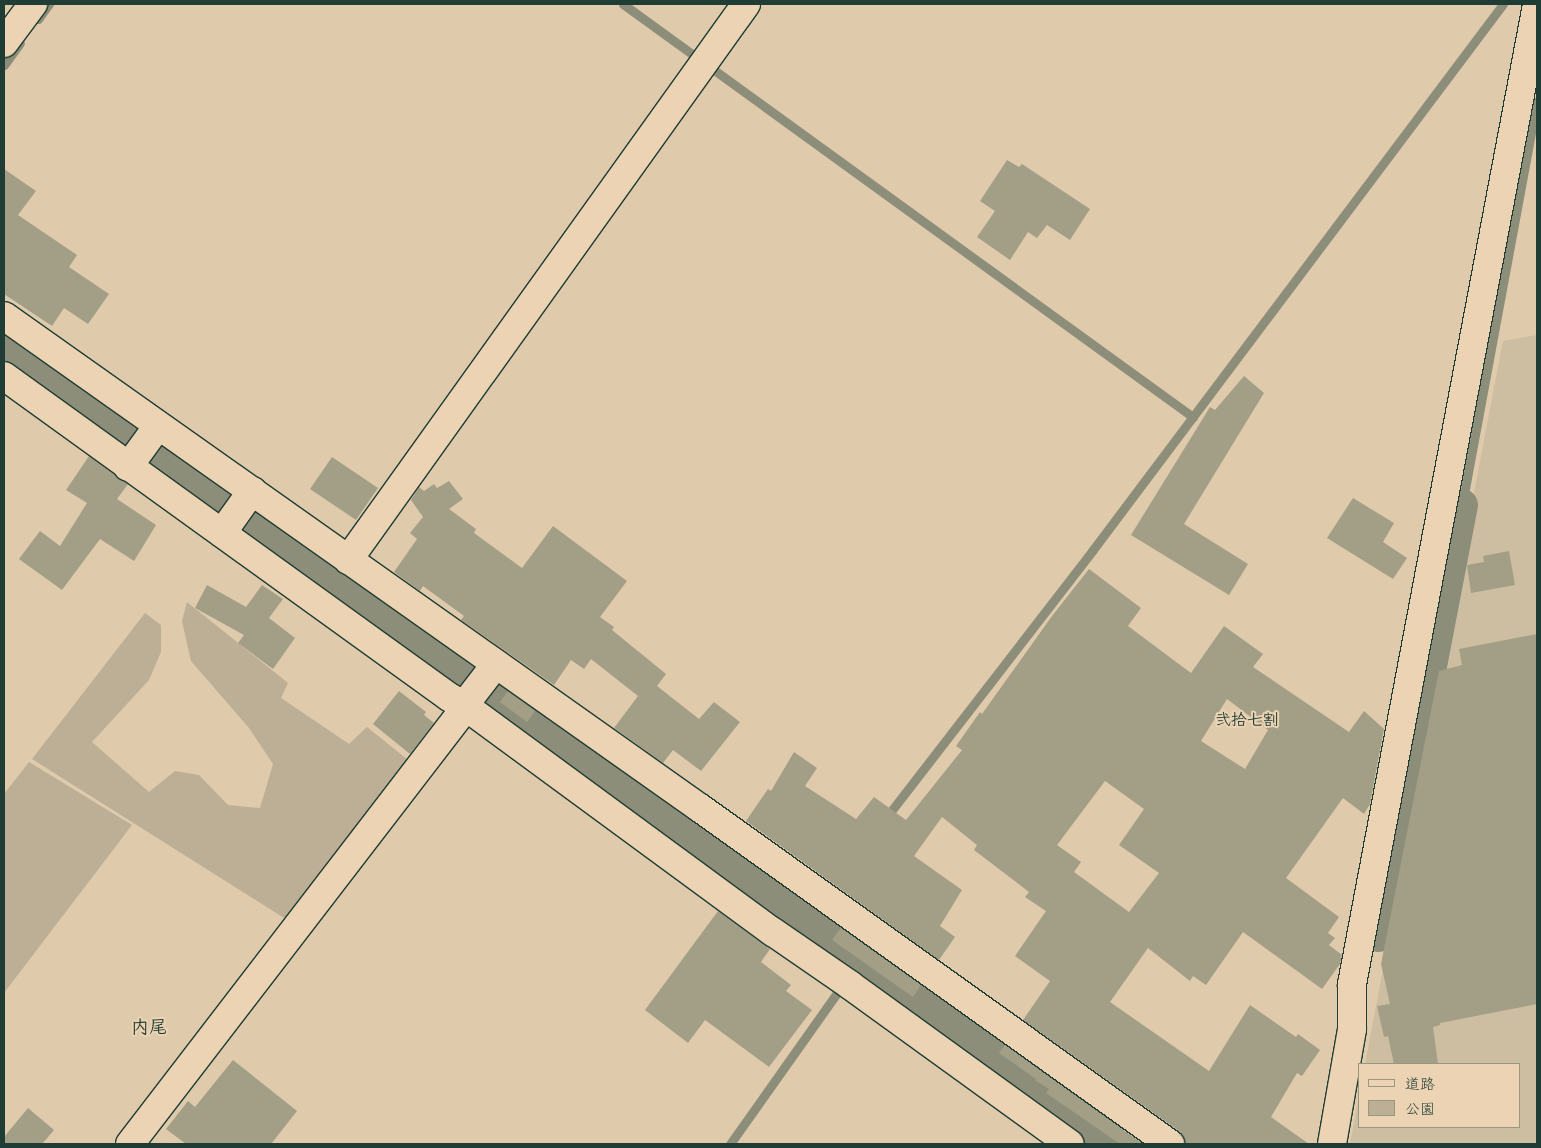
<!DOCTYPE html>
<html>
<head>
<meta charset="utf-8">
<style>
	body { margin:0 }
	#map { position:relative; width:1541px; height:1148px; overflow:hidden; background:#dfcaac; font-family:Pangolin,"Klee One",sans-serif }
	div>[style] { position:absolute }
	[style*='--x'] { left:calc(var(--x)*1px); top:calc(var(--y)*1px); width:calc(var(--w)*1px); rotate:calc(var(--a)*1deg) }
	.built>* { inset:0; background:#cdbda1 }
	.green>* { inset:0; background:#bcaf95 }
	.stream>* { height:9px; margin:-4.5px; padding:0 4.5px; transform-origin:4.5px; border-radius:4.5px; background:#8d8e79 }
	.canal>* { height:32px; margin:-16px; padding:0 16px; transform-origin:16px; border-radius:16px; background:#8d8e79 }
	.river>* { height:55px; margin:-27.5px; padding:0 27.5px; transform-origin:27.5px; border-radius:27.5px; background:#8d8e79 }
	.building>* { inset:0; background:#a39f87 }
	.roads { filter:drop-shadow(1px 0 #1f3d34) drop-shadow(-1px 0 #1f3d34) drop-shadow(0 1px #1f3d34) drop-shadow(0 -1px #1f3d34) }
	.street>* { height:28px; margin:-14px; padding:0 14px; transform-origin:14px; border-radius:14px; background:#ebd3b3 }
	span { translate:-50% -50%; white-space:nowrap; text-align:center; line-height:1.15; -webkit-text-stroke:4px #ebd3b3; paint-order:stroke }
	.neighbourhood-label { font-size:16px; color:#1f3d34; font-weight:700 }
	.quarter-label { font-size:18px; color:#1f3d34; font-weight:700 }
	.frame { position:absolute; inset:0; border:5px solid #1f3d34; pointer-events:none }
	.legend { position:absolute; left:1358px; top:1063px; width:162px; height:65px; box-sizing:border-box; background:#ebd3b3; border:1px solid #999780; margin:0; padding:6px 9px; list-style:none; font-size:15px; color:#1f3d34 }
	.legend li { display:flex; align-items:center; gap:10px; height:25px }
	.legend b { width:25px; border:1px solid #999780 }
</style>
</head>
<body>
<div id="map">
	<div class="built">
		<div style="clip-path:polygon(1537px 335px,1537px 1144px,1350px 1144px,1360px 1091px,1360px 1127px,1520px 1127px,1520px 1064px,1365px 1064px,1503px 341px)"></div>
	</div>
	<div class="green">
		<div style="clip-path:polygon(264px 508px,428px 625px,419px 639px,254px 523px)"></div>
		<div style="clip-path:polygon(187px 602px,288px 683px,281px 698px,349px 744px,367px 727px,413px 764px,289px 921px,32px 759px,145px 613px,161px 625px,161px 652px,149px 680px,92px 742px,149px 792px,175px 771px,199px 775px,228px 805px,260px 808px,273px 764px,249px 728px,191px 661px,182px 621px)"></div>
		<div style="clip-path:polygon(29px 762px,132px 825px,4px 993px,4px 794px)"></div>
	</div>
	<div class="stream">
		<div style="--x:623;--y:4;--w:704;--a:35.93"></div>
		<div style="--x:38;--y:19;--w:19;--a:-54"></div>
		<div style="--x:4;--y:65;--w:27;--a:-54"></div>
		<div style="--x:1462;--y:505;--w:410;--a:-79.5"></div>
		<div style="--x:339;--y:596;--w:9;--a:-58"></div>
		<div style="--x:885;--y:819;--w:339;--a:-52.3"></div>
		<div style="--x:1092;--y:551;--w:684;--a:-53.08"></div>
		<div style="--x:803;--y:932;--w:10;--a:-61"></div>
		<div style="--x:730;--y:1144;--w:214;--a:-54.7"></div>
	</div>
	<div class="canal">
		<div style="--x:1379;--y:936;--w:439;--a:-79.1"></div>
	</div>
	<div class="river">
		<div style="--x:4;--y:355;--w:1350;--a:35.77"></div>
	</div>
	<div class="building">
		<div style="clip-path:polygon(1007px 160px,1019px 167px,1022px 164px,1090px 209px,1070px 240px,1047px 225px,1037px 238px,1028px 232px,1010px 260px,977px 237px,995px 211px,980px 201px)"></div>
		<div style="clip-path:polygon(4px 169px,36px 191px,18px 215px,77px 255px,69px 267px,109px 294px,88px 324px,64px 308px,52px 326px,4px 294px)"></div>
		<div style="clip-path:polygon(1244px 376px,1264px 393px,1184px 524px,1248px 564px,1229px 595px,1131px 535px,1210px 407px,1215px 410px)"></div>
		<div style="clip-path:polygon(89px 456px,128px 484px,117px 499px,156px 525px,134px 561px,100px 539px,62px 590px,19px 559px,40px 531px,60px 546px,87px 503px,66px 490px)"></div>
		<div style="clip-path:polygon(332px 457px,378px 488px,356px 520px,310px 489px)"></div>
		<div style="clip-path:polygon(449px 481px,463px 499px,449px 509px,476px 529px,474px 533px,522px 568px,553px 526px,627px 581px,600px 617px,614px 627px,612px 630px,666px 674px,657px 686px,699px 719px,714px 702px,740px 722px,701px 771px,673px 750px,663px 763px,614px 728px,638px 696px,591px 659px,584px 669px,571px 660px,554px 685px,461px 620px,464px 616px,423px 586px,420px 591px,394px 572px,417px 539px,410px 533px,423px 517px,411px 500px,419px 487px,424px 491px,434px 484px,437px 488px)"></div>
		<div style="clip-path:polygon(1353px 498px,1394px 523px,1383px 542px,1407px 558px,1393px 579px,1327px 538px)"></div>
		<div style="clip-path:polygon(1509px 551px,1515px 585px,1471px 593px,1467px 565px,1484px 562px,1483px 556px)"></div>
		<div style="clip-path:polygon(evenodd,1089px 569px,1141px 608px,1128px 626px,1191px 673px,1224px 626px,1263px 654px,1253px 667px,1349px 732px,1364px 711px,1384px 729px,1370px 804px,1364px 814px,1343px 798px,1286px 878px,1339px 917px,1328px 933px,1335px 938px,1329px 945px,1342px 955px,1340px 964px,1322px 989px,1243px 932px,1206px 985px,1193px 976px,1190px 981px,1148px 948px,1110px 1002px,1209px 1071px,1250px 1005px,1296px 1037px,1298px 1034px,1320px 1050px,1302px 1076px,1297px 1073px,1271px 1117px,1309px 1144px,1185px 1144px,1184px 1137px,1179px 1131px,1023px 1020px,1050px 981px,1015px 956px,1046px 911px,1025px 897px,1029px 892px,974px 850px,977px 845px,942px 817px,914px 856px,962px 890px,940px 926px,955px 937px,939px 960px,746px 821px,768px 789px,771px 791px,794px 752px,817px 768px,805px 786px,856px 819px,874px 797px,906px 820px,962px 750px,956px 746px,980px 712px,982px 714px,1052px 616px,1089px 569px,1227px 699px,1268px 730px,1245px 769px,1201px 741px,1227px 699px,1089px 569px,1105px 781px,1144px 809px,1119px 845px,1159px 873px,1129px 912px,1074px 872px,1081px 862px,1057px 845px,1105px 781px)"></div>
		<div style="clip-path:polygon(207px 585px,246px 607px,262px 585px,283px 599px,269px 618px,295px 638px,273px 669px,238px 643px,244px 635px,195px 608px)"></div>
		<div style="clip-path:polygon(1537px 634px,1537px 1004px,1440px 1023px,1440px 1025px,1433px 1027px,1438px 1064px,1394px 1064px,1388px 1036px,1384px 1037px,1377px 1006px,1390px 1004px,1381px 964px,1439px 671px,1462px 665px,1459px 649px)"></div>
		<div style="clip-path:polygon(399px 691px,426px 712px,424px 715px,434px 723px,410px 754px,373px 724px)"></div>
		<div style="clip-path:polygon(508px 691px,535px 711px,527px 722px,500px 702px)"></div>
		<div style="clip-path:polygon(718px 911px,770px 949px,761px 962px,791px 985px,786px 991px,812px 1010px,769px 1067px,705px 1020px,688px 1043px,645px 1010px)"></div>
		<div style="clip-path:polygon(841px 928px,921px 985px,913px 997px,832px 940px)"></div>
		<div style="clip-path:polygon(1005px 1045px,1143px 1144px,1120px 1144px,1046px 1093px,1049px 1089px,1035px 1080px,1036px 1079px,999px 1053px)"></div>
		<div style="clip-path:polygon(233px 1060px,297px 1111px,271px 1144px,186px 1144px,166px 1129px,188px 1101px,195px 1107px)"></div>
		<div style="clip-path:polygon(28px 1108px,54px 1130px,42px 1144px,4px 1144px,4px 1137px)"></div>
	</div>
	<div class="roads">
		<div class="street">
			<div style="--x:4;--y:43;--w:49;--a:-53.4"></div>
			<div style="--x:4;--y:316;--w:852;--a:35.26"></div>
			<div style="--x:700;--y:808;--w:578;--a:35.56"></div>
			<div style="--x:4;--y:376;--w:549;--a:35.8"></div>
			<div style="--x:449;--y:697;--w:18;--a:29"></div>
			<div style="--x:465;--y:706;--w:382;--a:36.3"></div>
			<div style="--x:773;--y:932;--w:93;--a:34.5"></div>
			<div style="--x:850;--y:985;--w:271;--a:35.9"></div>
			<div style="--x:128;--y:467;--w:51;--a:-53.8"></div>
			<div style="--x:222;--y:533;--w:52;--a:-54.5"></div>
			<div style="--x:348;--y:560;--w:684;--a:-54.4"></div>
			<div style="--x:130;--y:1144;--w:545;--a:-52.46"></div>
			<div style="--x:462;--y:712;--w:15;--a:-62"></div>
			<div style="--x:469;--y:699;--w:44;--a:-52.4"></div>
			<div style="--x:1332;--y:1144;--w:117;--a:-80.1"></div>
			<div style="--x:1352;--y:1029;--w:45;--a:-90"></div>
			<div style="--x:1352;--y:984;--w:996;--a:-79.3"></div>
		</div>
	</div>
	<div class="neighbourhood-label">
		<span style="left:1247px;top:720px">弐拾七割</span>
	</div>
	<div class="quarter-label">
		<span style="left:149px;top:1028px">内尾</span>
	</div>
	<div class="frame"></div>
	<ul class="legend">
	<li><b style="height:6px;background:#ebd3b3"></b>道路</li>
	<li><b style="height:14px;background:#bcaf95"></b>公園</li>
	</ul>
</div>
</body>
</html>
